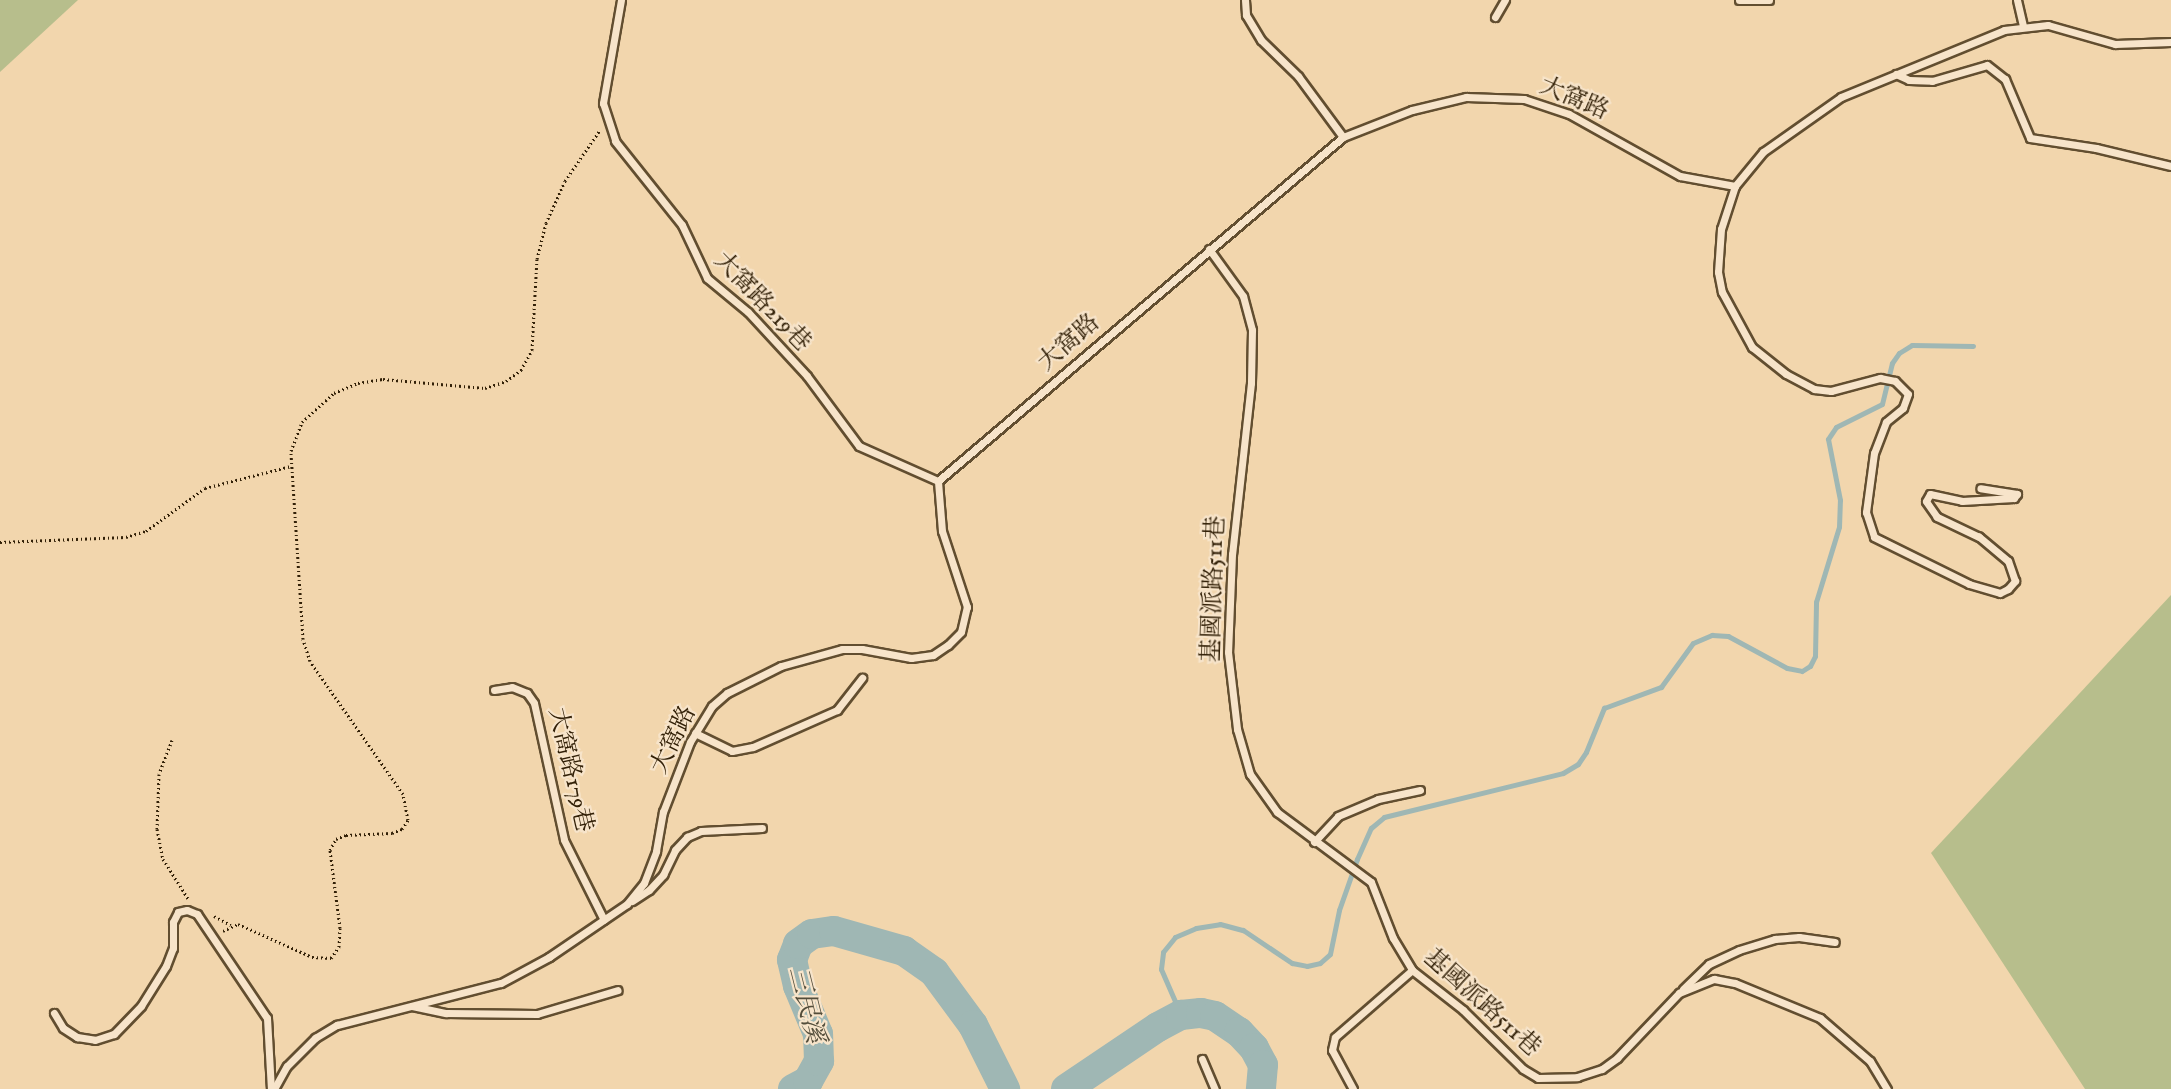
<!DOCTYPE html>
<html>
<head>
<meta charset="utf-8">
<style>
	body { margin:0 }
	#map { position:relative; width:2171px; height:1089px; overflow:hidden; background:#f2d6ad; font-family:"IM FELL English","Noto Serif TC",serif }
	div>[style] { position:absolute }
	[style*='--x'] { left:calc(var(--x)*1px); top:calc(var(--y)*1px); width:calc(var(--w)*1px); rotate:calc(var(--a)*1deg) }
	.green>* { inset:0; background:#b7be8c }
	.stream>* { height:5px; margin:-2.5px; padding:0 2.5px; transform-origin:2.5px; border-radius:2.5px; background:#9fb7b4 }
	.river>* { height:30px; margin:-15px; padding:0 15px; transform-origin:15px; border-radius:15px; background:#9fb7b4 }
	.path>* { height:3px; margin-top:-1.5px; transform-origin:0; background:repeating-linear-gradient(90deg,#322007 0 1.5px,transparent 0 4.5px) }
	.roads { filter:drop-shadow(2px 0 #624e30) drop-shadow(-2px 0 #624e30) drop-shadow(0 2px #624e30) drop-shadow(0 -2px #624e30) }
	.lane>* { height:7px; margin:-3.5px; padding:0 3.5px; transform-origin:3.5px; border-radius:3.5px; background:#f7e4ca }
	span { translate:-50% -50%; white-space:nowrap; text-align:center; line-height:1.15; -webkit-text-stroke:4.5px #f7e4ca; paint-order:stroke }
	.street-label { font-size:24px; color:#322007 }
	.water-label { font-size:26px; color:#534d3b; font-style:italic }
</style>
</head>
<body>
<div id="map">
	<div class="green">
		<div style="clip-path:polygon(0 0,78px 0,0 72px)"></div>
		<div style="clip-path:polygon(2171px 595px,2171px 1089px,2085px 1089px,1931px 853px)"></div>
	</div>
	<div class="stream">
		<div style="--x:1181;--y:1015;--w:50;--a:-113.5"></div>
		<div style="--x:1161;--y:969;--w:17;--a:-83"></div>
		<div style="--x:1163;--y:952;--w:19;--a:-51"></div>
		<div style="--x:1175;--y:937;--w:23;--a:-23"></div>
		<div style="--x:1196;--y:928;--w:24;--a:-9"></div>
		<div style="--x:1220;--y:924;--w:24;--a:15"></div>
		<div style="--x:1243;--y:930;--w:59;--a:34"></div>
		<div style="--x:1292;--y:963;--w:15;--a:11"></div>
		<div style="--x:1307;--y:966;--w:13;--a:-13"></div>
		<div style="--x:1320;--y:963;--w:13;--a:-42"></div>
		<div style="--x:1330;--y:954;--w:45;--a:-78.4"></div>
		<div style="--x:1339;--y:910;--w:54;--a:-70.6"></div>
		<div style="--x:1357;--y:859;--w:34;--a:-66"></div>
		<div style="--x:1371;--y:828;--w:17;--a:-40"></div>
		<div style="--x:1384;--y:817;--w:184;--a:-13.8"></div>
		<div style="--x:1563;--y:773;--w:17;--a:-31"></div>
		<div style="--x:1578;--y:764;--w:14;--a:-56"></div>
		<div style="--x:1586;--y:752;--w:48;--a:-67.8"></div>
		<div style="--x:1604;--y:708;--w:61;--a:-20.2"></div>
		<div style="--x:1661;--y:687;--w:54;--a:-54"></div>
		<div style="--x:1693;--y:643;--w:21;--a:-23"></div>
		<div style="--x:1712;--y:635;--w:16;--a:4"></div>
		<div style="--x:1728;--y:636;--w:67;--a:28.5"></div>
		<div style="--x:1787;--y:668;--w:15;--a:11"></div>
		<div style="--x:1802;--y:671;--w:9;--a:-32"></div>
		<div style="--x:1810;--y:666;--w:11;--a:-63"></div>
		<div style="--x:1815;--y:656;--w:54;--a:-88.9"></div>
		<div style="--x:1816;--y:602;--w:78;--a:-73"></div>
		<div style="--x:1839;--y:527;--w:27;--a:-88"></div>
		<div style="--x:1840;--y:500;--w:62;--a:-101.1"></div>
		<div style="--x:1828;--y:439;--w:14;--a:-56"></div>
		<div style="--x:1836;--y:427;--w:51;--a:-26.6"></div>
		<div style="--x:1882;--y:404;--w:42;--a:-76.3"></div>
		<div style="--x:1892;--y:363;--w:12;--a:-55"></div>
		<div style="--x:1899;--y:353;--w:15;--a:-32"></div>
		<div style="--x:1912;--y:345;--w:61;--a:0.9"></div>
	</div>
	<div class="river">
		<div style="--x:793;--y:1089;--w:17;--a:-28"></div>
		<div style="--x:808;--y:1081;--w:23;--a:-61"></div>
		<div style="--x:819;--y:1061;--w:27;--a:-92"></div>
		<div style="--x:818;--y:1034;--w:52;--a:-112.6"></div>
		<div style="--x:798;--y:986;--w:27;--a:-103"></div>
		<div style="--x:792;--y:960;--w:17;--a:-69"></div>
		<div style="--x:798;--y:944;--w:17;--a:-36"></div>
		<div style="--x:812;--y:934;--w:22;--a:-8"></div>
		<div style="--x:834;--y:931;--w:73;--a:15.9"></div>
		<div style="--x:904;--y:951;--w:37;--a:35"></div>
		<div style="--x:934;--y:972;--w:66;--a:53.7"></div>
		<div style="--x:973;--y:1025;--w:72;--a:63.4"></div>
		<div style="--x:1066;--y:1089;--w:111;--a:-34"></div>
		<div style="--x:1158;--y:1027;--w:26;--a:-28"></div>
		<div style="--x:1181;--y:1015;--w:20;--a:-6"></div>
		<div style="--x:1201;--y:1013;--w:14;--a:12"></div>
		<div style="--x:1215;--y:1016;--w:29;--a:34"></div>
		<div style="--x:1239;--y:1032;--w:22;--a:47"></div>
		<div style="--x:1254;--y:1048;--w:19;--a:62"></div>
		<div style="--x:1263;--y:1065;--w:24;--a:95"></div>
	</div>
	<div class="path">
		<div style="--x:0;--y:542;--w:126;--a:-2.3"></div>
		<div style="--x:126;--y:537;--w:21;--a:-17"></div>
		<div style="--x:146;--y:531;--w:73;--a:-36.1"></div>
		<div style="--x:205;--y:488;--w:89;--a:-14.3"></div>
		<div style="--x:172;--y:740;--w:36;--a:111"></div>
		<div style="--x:159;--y:774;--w:55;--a:92.1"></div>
		<div style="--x:157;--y:829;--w:31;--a:79"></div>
		<div style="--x:163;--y:859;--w:49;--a:57.6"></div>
		<div style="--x:214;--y:916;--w:19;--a:28"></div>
		<div style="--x:223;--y:931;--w:17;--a:-25"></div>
		<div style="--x:238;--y:924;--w:81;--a:24"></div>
		<div style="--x:312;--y:957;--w:19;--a:3"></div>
		<div style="--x:331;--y:958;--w:14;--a:-54"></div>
		<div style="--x:339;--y:947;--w:19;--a:-87"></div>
		<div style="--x:340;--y:928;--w:79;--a:-97.3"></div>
		<div style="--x:330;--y:850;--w:13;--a:-61"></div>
		<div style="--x:336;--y:839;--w:11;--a:-22"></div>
		<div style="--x:346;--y:835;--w:46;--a:-2.5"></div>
		<div style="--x:392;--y:833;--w:11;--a:-22"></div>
		<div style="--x:402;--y:829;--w:11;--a:-56"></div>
		<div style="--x:408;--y:820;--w:26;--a:-101"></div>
		<div style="--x:403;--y:794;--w:162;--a:-125"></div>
		<div style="--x:310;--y:661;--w:23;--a:-108"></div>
		<div style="--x:303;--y:639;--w:188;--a:-93.7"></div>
		<div style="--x:291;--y:451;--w:31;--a:-69"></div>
		<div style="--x:302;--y:422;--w:43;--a:-42.2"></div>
		<div style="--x:334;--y:393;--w:26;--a:-23"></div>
		<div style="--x:358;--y:383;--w:25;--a:-9"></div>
		<div style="--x:383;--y:379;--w:102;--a:5"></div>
		<div style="--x:485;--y:388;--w:22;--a:-18"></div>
		<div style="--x:506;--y:381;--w:19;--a:-36"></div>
		<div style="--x:521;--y:370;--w:23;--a:-61"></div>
		<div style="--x:532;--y:350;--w:91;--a:-86.9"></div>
		<div style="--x:537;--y:259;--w:37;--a:-76"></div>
		<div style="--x:546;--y:223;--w:46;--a:-65.7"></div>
		<div style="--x:565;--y:181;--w:62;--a:-55.5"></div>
	</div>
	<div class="roads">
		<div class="lane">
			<div style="--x:621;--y:0;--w:105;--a:99.9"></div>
			<div style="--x:603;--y:103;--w:40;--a:72"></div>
			<div style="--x:615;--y:141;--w:107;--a:51.4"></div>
			<div style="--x:682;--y:225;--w:59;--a:64.7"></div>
			<div style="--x:707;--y:278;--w:53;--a:39.7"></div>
			<div style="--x:748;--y:312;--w:87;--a:47.3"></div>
			<div style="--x:807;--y:376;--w:87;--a:53.4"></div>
			<div style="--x:859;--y:446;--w:86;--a:23.9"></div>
			<div style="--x:1245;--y:0;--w:15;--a:86"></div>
			<div style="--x:1246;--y:15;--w:29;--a:59"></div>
			<div style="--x:1261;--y:40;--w:52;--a:44.2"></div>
			<div style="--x:1298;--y:76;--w:76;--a:53.6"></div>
			<div style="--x:1739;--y:0;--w:30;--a:0"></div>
			<div style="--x:2017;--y:0;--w:26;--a:77"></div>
			<div style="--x:1495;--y:17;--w:20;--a:-60"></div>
			<div style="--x:1896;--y:74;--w:14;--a:25"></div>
			<div style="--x:1909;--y:80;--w:23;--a:2"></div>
			<div style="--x:1932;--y:81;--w:57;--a:-16.2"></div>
			<div style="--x:1987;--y:65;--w:23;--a:38"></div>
			<div style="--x:2005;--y:79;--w:64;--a:67"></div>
			<div style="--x:2030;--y:138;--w:67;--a:8.6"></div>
			<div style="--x:2096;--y:148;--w:77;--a:13.5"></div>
			<div style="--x:1735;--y:186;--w:45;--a:108"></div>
			<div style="--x:1721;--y:229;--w:43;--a:94"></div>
			<div style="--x:1718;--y:272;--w:20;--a:79"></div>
			<div style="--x:1722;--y:292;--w:63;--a:61.4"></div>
			<div style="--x:1752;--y:347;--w:43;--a:38.5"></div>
			<div style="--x:1786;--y:374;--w:32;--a:28"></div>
			<div style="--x:1814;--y:389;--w:17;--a:7"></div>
			<div style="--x:1831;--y:391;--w:51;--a:-14.9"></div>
			<div style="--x:1880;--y:378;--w:15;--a:11"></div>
			<div style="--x:1895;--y:381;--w:18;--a:45"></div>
			<div style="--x:1908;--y:394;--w:15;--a:110"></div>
			<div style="--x:1903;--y:408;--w:22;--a:141"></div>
			<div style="--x:1886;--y:422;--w:33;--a:111"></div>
			<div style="--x:1874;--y:453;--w:60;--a:97.7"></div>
			<div style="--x:1866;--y:512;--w:26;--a:72"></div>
			<div style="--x:1874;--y:537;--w:106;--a:26.3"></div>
			<div style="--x:1969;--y:584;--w:32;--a:16"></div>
			<div style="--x:2000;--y:593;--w:9;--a:-27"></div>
			<div style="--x:2008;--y:589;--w:11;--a:-49"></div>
			<div style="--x:2015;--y:581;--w:21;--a:-109"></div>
			<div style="--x:2008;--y:561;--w:38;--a:-140"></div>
			<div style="--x:1979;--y:537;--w:47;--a:-154.5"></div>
			<div style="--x:1937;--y:517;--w:19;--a:-125"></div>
			<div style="--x:1926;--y:501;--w:8;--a:-60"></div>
			<div style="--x:1930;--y:494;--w:33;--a:12"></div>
			<div style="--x:1962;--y:501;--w:52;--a:-3.3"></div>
			<div style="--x:2014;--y:498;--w:5;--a:-53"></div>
			<div style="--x:2017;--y:494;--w:37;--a:-171"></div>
			<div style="--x:1209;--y:249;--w:58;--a:54.1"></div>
			<div style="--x:1243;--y:296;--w:35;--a:75"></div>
			<div style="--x:1252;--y:330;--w:53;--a:91.1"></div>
			<div style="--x:1251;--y:383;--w:172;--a:96.3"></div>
			<div style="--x:1232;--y:554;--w:98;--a:92.3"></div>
			<div style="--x:1228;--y:652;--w:78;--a:83.3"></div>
			<div style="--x:1237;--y:729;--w:47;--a:73.9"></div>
			<div style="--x:1250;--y:774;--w:47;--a:54.6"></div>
			<div style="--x:1277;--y:812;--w:117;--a:36.7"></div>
			<div style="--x:1371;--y:882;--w:60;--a:68.6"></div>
			<div style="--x:1393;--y:938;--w:37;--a:59"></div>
			<div style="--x:1412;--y:970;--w:65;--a:38.1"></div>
			<div style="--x:1463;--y:1010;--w:84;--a:44.5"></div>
			<div style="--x:1523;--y:1069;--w:17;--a:31"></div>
			<div style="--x:1538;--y:1078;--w:39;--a:-1"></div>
			<div style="--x:1577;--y:1077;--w:26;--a:-18"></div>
			<div style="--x:1602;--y:1069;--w:19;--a:-36"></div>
			<div style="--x:1617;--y:1058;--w:90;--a:-46.4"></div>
			<div style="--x:1679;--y:993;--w:38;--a:-22"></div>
			<div style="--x:1714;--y:979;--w:21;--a:11"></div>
			<div style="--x:1735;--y:983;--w:92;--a:22.4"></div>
			<div style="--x:1820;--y:1018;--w:66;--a:40.7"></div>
			<div style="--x:1870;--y:1061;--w:33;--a:59"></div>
			<div style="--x:494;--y:690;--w:18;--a:-9"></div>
			<div style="--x:512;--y:687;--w:16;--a:22"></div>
			<div style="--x:527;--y:693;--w:12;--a:55"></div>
			<div style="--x:534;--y:703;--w:140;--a:77.6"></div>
			<div style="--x:564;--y:840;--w:89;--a:63.4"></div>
			<div style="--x:695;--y:733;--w:41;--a:25.9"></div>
			<div style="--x:732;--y:751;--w:21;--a:-11"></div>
			<div style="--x:753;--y:747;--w:92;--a:-23.8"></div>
			<div style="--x:837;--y:710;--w:41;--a:-52"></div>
			<div style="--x:1314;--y:842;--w:35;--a:-47"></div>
			<div style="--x:1338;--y:816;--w:43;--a:-23"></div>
			<div style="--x:1378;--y:799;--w:43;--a:-12.1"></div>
			<div style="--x:632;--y:901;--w:20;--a:-33"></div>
			<div style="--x:649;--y:890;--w:21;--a:-47"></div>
			<div style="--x:663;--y:875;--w:28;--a:-64"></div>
			<div style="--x:675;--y:850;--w:18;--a:-47"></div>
			<div style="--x:687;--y:837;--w:15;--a:-23"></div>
			<div style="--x:701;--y:831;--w:61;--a:-2.8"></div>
			<div style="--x:1683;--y:989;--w:36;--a:-44"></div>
			<div style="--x:1709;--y:964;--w:33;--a:-25"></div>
			<div style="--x:1739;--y:950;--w:38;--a:-17"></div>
			<div style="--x:1775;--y:939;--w:24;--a:-5"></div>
			<div style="--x:1799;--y:937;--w:36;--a:8"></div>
			<div style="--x:412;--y:1006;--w:35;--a:12"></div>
			<div style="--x:446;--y:1013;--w:91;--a:0.6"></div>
			<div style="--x:537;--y:1014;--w:84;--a:-16.5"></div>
			<div style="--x:54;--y:1013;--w:17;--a:59"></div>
			<div style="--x:63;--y:1028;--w:17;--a:33"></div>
			<div style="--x:77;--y:1037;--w:18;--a:9"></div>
			<div style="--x:95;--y:1040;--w:20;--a:-18"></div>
			<div style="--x:114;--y:1034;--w:39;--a:-46"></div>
			<div style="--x:141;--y:1006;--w:47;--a:-58"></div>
			<div style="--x:166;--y:966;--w:19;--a:-69"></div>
			<div style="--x:173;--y:948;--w:26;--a:-90"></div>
			<div style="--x:173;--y:922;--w:11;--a:-63"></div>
			<div style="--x:178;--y:912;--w:9;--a:-13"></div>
			<div style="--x:187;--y:910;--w:11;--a:22"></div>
			<div style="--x:197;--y:914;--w:125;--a:56.1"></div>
			<div style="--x:267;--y:1018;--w:71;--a:86.8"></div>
			<div style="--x:1202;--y:1059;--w:33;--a:67"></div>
			<div style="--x:274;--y:1089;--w:26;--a:-61"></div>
			<div style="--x:287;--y:1066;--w:40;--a:-45"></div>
			<div style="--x:315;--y:1038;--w:26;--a:-31"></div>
			<div style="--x:337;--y:1025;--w:169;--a:-14.4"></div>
			<div style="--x:501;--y:983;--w:55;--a:-28.4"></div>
			<div style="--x:549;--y:957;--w:94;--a:-34.2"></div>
			<div style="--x:627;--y:904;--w:27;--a:-51"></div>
			<div style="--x:644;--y:883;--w:34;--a:-69"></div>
			<div style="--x:656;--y:851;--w:40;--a:-80"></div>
			<div style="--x:663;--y:812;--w:75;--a:-68.9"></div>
			<div style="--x:690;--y:742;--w:42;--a:-58.6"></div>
			<div style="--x:712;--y:706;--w:20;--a:-41"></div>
			<div style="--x:727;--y:693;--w:60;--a:-26.6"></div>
			<div style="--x:781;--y:666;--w:63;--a:-15.6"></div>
			<div style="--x:842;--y:649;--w:20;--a:0"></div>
			<div style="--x:862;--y:649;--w:50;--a:10.4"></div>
			<div style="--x:911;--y:658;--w:22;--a:-8"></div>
			<div style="--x:933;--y:655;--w:18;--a:-34"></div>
			<div style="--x:948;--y:645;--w:18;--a:-45"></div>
			<div style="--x:961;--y:632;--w:26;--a:-77"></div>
			<div style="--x:967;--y:607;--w:80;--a:-108.2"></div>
			<div style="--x:942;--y:531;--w:50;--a:-94.6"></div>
			<div style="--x:938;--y:481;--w:531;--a:-40.34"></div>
			<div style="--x:1343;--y:137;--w:74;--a:-21.4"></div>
			<div style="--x:1412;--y:110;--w:56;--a:-13.5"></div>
			<div style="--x:1466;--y:97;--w:58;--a:2"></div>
			<div style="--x:1524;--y:99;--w:47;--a:18.4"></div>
			<div style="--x:1569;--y:114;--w:127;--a:29.2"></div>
			<div style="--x:1680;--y:176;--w:56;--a:10.3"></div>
			<div style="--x:1735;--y:186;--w:44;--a:-50.5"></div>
			<div style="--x:1763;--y:152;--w:95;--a:-35.2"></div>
			<div style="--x:1841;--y:97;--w:176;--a:-22.3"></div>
			<div style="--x:2004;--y:30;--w:44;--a:-6.5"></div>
			<div style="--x:2048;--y:25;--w:70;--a:15.8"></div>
			<div style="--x:2115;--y:44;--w:56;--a:-2"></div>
			<div style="--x:1353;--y:1089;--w:44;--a:-118.3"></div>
			<div style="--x:1332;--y:1050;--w:13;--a:-77"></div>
			<div style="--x:1335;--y:1037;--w:102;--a:-41"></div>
		</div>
	</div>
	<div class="street-label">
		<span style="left:1574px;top:99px;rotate:23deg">大窩路</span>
		<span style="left:762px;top:302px;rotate:46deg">大窩路219巷</span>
		<span style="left:1069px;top:343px;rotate:-41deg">大窩路</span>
		<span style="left:1214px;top:589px;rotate:-88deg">基國派路511巷</span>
		<span style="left:674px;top:740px;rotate:-64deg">大窩路</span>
		<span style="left:570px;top:770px;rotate:77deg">大窩路179巷</span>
		<span style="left:1482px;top:1003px;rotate:42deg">基國派路511巷</span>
	</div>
	<div class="water-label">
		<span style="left:806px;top:1005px;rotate:76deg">三民溪</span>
	</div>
</div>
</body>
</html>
